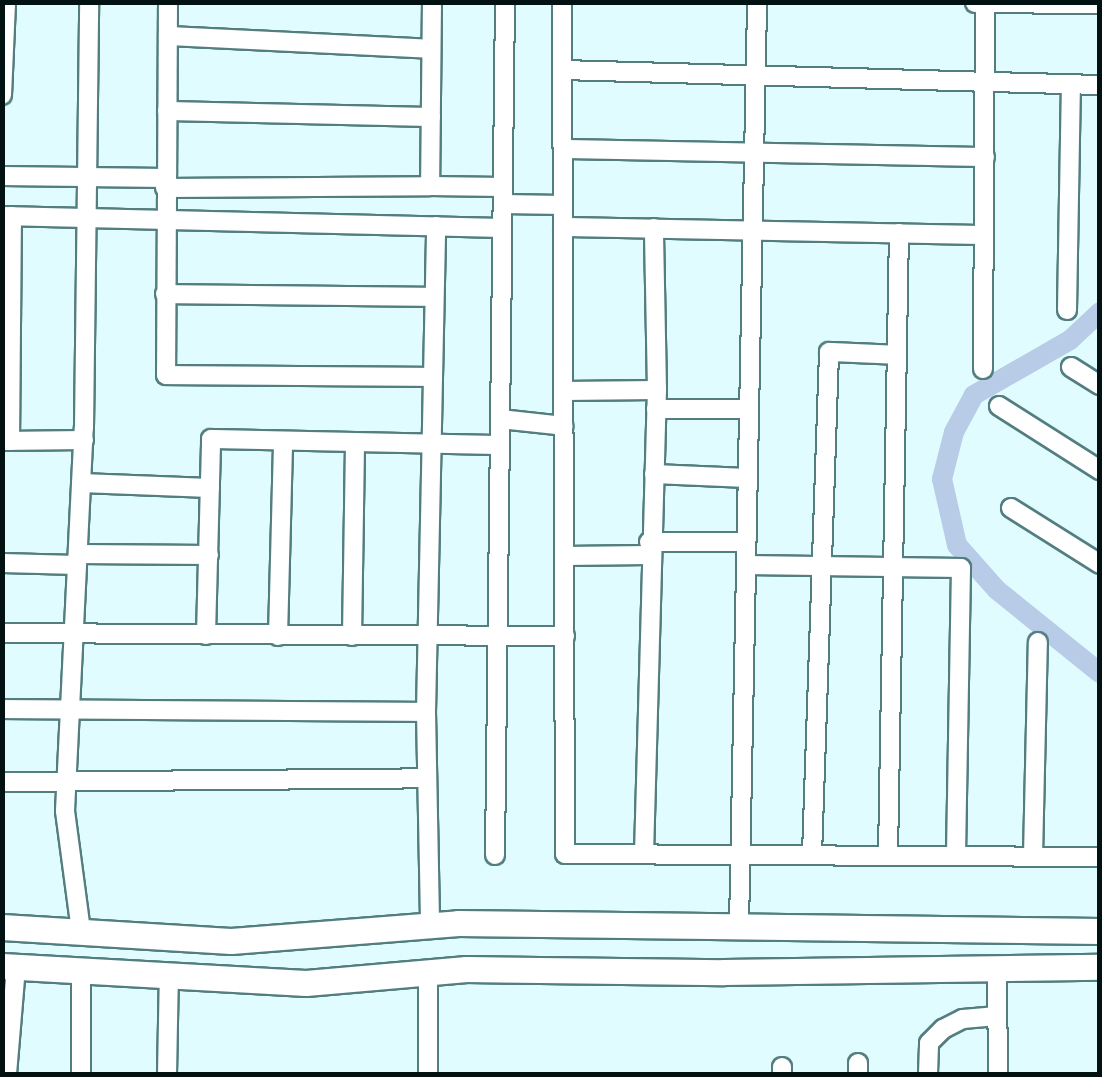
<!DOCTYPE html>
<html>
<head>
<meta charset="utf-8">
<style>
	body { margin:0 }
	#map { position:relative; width:1102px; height:1077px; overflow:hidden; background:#e1fcfe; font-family:"Roboto Condensed",sans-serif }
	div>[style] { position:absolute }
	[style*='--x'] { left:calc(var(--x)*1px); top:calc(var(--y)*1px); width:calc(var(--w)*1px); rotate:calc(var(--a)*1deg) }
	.canal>* { height:20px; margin:-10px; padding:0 10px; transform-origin:10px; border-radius:10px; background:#b8cbe7 }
	.roads { filter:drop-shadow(2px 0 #537e80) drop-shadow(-2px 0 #537e80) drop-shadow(0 2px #537e80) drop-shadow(0 -2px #537e80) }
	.minor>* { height:18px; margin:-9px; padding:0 9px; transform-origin:9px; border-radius:9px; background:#fff }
	.secondary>* { height:25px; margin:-12.5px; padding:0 12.5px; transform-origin:12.5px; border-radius:12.5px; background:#fff }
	span { translate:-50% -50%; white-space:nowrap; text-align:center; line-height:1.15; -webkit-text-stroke:8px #e1fcfe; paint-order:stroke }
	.frame { position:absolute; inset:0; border:5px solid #021112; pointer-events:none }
</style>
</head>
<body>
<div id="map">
	<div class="canal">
		<div style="--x:1100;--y:312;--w:41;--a:137"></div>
		<div style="--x:1070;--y:340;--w:111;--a:150.2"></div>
		<div style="--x:974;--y:395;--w:42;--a:118.4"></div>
		<div style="--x:954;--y:432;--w:49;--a:104.3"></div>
		<div style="--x:942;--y:479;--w:68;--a:77.2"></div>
		<div style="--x:957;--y:545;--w:60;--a:48.4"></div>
		<div style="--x:997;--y:590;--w:132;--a:38.9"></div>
	</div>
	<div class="roads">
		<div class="minor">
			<div style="--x:168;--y:2;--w:373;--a:90.3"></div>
			<div style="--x:166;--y:375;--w:267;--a:0.4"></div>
			<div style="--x:432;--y:2;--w:184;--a:90.6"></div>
			<div style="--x:430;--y:186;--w:73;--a:0.8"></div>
			<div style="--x:562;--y:2;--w:852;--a:89.8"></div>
			<div style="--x:565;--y:854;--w:535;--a:0.32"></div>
			<div style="--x:975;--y:3;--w:125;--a:0.5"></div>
			<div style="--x:168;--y:36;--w:263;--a:2.8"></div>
			<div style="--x:562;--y:70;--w:538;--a:1.6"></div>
			<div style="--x:2;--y:95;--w:93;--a:-87.5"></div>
			<div style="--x:167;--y:111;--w:264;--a:1.3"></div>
			<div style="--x:563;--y:149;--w:422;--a:1.1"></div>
			<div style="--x:2;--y:176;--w:164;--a:0.7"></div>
			<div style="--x:165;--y:188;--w:265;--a:-0.4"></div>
			<div style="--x:503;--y:204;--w:60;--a:1"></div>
			<div style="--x:2;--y:216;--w:500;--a:1.37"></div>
			<div style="--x:563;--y:227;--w:421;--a:1.1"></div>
			<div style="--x:165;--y:294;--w:269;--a:0.6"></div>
			<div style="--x:1067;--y:310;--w:226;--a:-89"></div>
			<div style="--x:1071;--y:367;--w:34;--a:32"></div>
			<div style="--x:983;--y:369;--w:367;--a:-89.7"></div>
			<div style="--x:564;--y:391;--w:93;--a:-0.6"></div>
			<div style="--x:999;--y:406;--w:120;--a:32.4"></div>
			<div style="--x:656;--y:409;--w:93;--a:0"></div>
			<div style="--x:500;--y:419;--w:64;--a:6.2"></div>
			<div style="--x:2;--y:441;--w:82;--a:-0.7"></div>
			<div style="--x:10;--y:441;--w:225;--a:-89.5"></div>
			<div style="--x:654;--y:474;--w:93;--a:2.5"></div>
			<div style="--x:81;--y:483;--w:129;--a:2.2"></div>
			<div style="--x:1011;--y:508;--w:105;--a:32.2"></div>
			<div style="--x:649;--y:542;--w:97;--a:0"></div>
			<div style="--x:78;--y:554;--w:131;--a:0.4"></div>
			<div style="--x:564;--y:556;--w:85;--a:-0.7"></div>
			<div style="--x:2;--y:563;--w:75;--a:1.5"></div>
			<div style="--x:746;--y:565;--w:215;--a:0.8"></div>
			<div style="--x:961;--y:568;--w:288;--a:91"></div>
			<div style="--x:2;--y:633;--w:563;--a:0.31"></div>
			<div style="--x:206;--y:635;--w:196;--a:-88.5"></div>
			<div style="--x:211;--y:439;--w:288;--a:1.2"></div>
			<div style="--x:278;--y:636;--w:195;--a:-88.5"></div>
			<div style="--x:352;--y:636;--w:193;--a:-89.1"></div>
			<div style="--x:2;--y:709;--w:424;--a:0.4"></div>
			<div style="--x:426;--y:712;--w:214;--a:88.9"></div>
			<div style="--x:426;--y:712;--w:486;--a:-88.8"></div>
			<div style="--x:2;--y:782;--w:425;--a:-0.5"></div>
			<div style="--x:644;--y:854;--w:464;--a:-88.4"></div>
			<div style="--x:657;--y:390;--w:162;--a:-91.1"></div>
			<div style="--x:495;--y:855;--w:853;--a:-89.33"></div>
			<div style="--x:812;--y:855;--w:503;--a:-88.06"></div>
			<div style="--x:829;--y:352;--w:68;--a:2.5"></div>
			<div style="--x:888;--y:855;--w:622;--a:-88.99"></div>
			<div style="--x:1033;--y:856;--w:214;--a:-88.7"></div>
			<div style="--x:739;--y:926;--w:924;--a:-88.88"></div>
			<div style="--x:81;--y:931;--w:121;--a:-97.6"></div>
			<div style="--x:65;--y:811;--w:383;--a:-87.2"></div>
			<div style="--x:84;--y:428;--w:426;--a:-89.3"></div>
			<div style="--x:997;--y:969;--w:105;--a:89.5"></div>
			<div style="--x:7;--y:1074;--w:108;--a:-85.2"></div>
			<div style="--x:81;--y:1074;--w:106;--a:-90"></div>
			<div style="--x:167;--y:1074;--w:101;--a:-88.9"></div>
			<div style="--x:428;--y:1074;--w:102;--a:-90"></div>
			<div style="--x:782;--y:1074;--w:7;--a:-90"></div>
			<div style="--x:858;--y:1074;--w:11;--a:-90"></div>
			<div style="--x:928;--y:1074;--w:31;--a:-88"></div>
			<div style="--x:929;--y:1043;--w:20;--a:-45"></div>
			<div style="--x:943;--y:1029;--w:22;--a:-27"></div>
			<div style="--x:963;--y:1019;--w:34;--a:-5"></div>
		</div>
		<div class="secondary">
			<div style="--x:2;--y:927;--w:229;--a:3.5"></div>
			<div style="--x:231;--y:941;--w:228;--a:-4.5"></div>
			<div style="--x:458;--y:923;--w:642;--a:0.71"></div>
			<div style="--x:2;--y:966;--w:304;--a:3.2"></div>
			<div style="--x:306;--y:983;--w:161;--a:-5"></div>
			<div style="--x:466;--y:969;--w:258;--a:0.7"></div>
			<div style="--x:724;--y:972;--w:376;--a:-0.8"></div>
		</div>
	</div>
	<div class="frame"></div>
</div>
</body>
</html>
